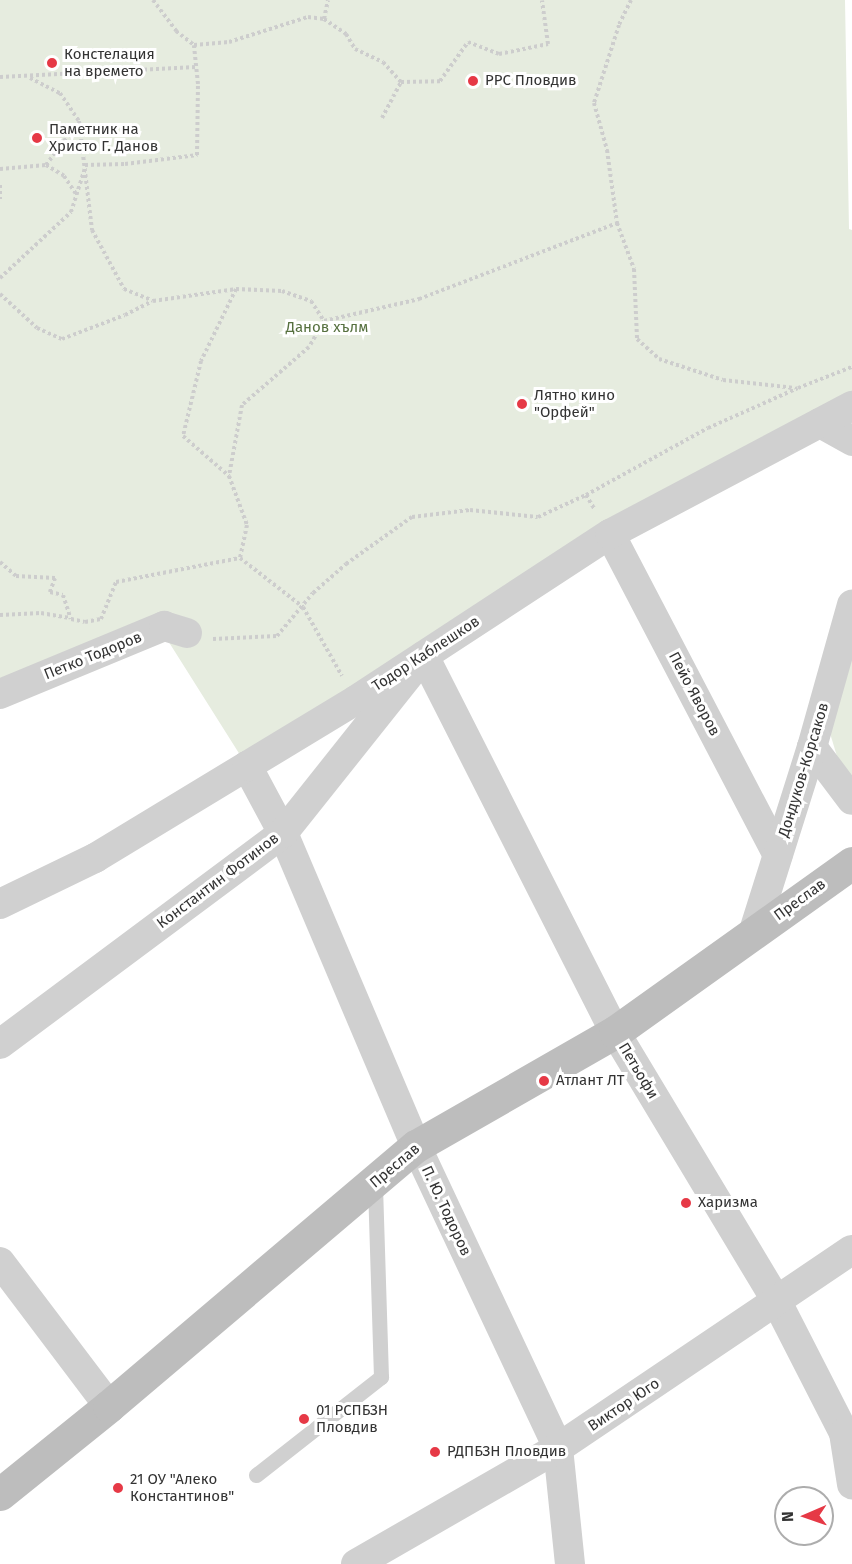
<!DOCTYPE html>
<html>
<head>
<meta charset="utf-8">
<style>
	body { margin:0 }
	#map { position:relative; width:852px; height:1564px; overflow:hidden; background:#fff; font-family:"Fira Sans",sans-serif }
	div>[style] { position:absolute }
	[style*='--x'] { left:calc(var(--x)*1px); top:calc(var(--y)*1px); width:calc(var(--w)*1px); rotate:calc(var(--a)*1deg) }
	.green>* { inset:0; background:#e6ecdf }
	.path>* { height:4px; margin-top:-2px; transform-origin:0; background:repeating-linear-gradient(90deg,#cdcdcd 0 3px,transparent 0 6px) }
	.lane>* { height:15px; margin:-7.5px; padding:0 7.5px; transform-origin:7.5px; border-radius:7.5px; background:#d0d0d0 }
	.street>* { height:30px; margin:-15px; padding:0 15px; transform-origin:15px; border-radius:15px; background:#d0d0d0 }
	.secondary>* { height:33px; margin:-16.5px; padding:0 16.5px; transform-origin:16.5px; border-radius:16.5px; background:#bdbdbd }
	.dots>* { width:16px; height:16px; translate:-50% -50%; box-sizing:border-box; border:3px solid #fff; border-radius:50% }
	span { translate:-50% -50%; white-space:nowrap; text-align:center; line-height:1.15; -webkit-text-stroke:6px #fff; paint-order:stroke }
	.poi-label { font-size:15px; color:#333 }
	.left { translate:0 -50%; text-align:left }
	.park-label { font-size:15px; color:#56703f }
	.street-label { font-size:15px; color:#333 }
	.north { position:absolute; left:774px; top:1486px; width:60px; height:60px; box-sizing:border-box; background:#fff; border:2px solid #adadad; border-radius:50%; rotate:268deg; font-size:16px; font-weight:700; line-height:24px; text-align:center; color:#333 }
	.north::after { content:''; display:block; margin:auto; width:21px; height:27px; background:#e63946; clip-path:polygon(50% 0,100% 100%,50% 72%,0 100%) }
</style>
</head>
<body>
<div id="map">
	<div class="green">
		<div style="clip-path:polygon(0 0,845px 0,849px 229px,852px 230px,852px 406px,247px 766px,165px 636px,0 703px)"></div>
		<div style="clip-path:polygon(852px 605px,852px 797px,849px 796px,823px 710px)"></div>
	</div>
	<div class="path">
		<div style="--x:153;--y:0;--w:39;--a:53"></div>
		<div style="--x:176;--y:31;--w:23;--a:38"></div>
		<div style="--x:194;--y:45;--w:35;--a:-5"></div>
		<div style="--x:229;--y:42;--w:83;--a:-17.6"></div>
		<div style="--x:308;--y:17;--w:16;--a:7"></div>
		<div style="--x:324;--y:19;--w:27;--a:34"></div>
		<div style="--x:346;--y:34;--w:17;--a:59"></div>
		<div style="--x:355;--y:49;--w:31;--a:25"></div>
		<div style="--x:383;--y:62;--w:27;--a:48"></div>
		<div style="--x:401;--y:82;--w:39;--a:-1"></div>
		<div style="--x:440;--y:81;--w:48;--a:-54.3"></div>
		<div style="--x:468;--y:42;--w:33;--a:21"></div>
		<div style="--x:499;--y:54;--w:50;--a:-11.5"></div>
		<div style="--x:548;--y:44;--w:44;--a:-97.8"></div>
		<div style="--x:631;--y:0;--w:28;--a:116"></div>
		<div style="--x:619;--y:25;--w:82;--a:107.8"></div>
		<div style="--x:594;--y:103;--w:49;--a:74.5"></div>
		<div style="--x:607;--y:150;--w:74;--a:82.2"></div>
		<div style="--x:617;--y:223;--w:49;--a:69.7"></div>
		<div style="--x:634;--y:269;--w:70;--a:87.5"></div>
		<div style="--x:637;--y:339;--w:30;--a:42"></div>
		<div style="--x:659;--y:359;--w:67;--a:18.2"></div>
		<div style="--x:723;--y:380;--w:72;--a:6.3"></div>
		<div style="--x:324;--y:19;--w:19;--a:-78"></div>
		<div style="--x:0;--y:77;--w:196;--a:-2.9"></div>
		<div style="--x:30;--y:78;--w:34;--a:27"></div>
		<div style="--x:60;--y:93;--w:34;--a:56"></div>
		<div style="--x:79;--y:121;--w:110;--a:83.2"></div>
		<div style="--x:92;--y:230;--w:67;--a:61.5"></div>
		<div style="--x:124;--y:289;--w:31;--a:22"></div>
		<div style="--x:153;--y:301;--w:84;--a:-8.2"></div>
		<div style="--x:236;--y:289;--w:46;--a:2.5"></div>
		<div style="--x:282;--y:291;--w:31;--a:19"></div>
		<div style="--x:311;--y:301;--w:24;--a:57"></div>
		<div style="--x:324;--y:321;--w:30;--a:120"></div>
		<div style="--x:309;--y:347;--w:89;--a:139.1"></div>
		<div style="--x:242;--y:405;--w:72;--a:100.4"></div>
		<div style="--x:382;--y:118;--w:41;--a:-62.2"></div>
		<div style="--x:46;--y:165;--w:21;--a:31"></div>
		<div style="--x:64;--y:176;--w:23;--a:56"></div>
		<div style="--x:85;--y:165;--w:40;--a:-1.4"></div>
		<div style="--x:125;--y:164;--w:73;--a:-7.1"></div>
		<div style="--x:197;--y:155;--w:71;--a:-89.2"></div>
		<div style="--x:198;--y:84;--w:39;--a:-96"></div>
		<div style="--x:0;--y:169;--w:46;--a:-5"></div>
		<div style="--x:46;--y:165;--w:55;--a:-53.1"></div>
		<div style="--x:0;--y:185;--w:14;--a:90"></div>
		<div style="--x:0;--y:278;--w:97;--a:-42.9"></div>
		<div style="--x:71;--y:212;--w:46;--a:-72.3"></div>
		<div style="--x:236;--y:289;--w:80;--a:115.9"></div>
		<div style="--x:201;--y:361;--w:77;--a:103.5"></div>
		<div style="--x:183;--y:436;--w:61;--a:41"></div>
		<div style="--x:229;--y:476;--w:52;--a:69.8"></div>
		<div style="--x:247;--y:525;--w:34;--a:102"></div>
		<div style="--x:0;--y:294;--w:50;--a:42.6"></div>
		<div style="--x:37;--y:328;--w:27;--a:24"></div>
		<div style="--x:62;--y:339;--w:67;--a:-20.9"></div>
		<div style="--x:125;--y:315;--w:30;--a:-27"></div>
		<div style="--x:324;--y:321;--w:98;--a:-13"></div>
		<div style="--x:419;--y:299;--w:212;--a:-21"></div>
		<div style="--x:586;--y:495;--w:17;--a:59"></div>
		<div style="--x:240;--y:558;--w:80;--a:37.9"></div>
		<div style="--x:303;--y:607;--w:79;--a:60.5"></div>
		<div style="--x:0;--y:562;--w:21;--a:41"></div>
		<div style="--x:16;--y:576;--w:39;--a:3"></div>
		<div style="--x:55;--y:578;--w:15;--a:110"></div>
		<div style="--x:50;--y:592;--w:13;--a:13"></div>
		<div style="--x:63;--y:595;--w:25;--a:72"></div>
		<div style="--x:71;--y:619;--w:14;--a:12"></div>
		<div style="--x:85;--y:622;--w:16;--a:-11"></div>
		<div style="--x:101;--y:619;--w:40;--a:-68"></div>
		<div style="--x:116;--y:582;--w:126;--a:-11"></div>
		<div style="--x:0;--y:615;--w:41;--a:-2.8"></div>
		<div style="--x:41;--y:613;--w:29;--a:10"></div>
		<div style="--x:213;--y:639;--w:64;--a:-2.7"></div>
		<div style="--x:277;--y:636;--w:56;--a:-50.1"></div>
		<div style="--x:313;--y:593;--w:44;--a:-41.3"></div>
		<div style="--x:346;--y:564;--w:81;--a:-35.5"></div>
		<div style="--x:412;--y:517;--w:58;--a:-6.9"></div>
		<div style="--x:470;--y:510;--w:68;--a:5.9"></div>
		<div style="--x:538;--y:517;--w:53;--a:-24.6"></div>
		<div style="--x:586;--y:495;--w:139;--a:-28.8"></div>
		<div style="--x:708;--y:428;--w:98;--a:-24"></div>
		<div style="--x:798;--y:388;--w:58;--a:-21.3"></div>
	</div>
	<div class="lane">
		<div style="--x:256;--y:1475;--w:159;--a:-38.1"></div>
		<div style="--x:381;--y:1377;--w:195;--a:-91.8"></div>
	</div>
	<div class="street">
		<div style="--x:820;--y:423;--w:37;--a:29"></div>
		<div style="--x:610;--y:534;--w:362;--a:62.4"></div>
		<div style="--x:0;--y:694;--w:178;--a:-22.5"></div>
		<div style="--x:164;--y:626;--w:24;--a:17"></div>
		<div style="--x:812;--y:747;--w:66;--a:53"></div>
		<div style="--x:247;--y:766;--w:76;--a:61.8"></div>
		<div style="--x:283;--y:833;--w:340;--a:67"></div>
		<div style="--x:416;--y:1146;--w:334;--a:64.8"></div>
		<div style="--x:558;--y:1448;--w:117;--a:84.1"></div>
		<div style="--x:0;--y:904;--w:106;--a:-25.8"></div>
		<div style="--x:95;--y:858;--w:178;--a:-31.2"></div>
		<div style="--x:247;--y:766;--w:127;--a:-31.2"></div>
		<div style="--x:356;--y:700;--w:303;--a:-33.2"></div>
		<div style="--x:610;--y:534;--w:274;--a:-27.9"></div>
		<div style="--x:753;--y:934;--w:196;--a:-72.5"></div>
		<div style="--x:812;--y:747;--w:148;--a:-74.3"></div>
		<div style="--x:0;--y:1044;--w:353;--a:-36.7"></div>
		<div style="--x:283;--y:833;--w:226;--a:-51.5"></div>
		<div style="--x:424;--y:656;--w:422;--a:63.1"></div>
		<div style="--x:615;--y:1032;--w:315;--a:59"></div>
		<div style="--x:777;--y:1302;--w:147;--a:62.9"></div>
		<div style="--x:844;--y:1433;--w:52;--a:81.1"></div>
		<div style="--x:0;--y:1262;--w:181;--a:52.9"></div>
		<div style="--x:356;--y:1564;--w:233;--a:-29.9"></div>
		<div style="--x:558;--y:1448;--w:354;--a:-34"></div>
	</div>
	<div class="secondary">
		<div style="--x:0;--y:1494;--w:140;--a:-38.9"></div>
		<div style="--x:109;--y:1406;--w:402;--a:-40.3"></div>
		<div style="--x:416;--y:1146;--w:229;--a:-29.8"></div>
		<div style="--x:615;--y:1032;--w:291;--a:-35.5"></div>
	</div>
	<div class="dots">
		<div style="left:52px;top:63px;background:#e63946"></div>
		<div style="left:473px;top:81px;background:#e63946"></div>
		<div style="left:37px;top:138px;background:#e63946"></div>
		<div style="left:522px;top:404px;background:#e63946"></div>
		<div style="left:544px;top:1081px;background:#e63946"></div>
		<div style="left:686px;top:1203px;background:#e63946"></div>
		<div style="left:304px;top:1419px;background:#e63946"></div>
		<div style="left:435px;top:1452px;background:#e63946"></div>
		<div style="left:118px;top:1488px;background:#e63946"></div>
	</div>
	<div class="poi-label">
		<span class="left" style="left:64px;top:63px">Констелация<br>на времето</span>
		<span class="left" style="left:485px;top:81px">РРС Пловдив</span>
		<span class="left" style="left:49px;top:138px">Паметник на<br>Христо Г. Данов</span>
		<span class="left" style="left:534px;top:404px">Лятно кино<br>"Орфей"</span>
		<span class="left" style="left:556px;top:1081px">Атлант ЛТ</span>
		<span class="left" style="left:698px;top:1203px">Харизма</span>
		<span class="left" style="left:316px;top:1419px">01 РСПБЗН<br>Пловдив</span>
		<span class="left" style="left:447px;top:1452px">РДПБЗН Пловдив</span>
		<span class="left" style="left:130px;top:1488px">21 ОУ "Алеко<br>Константинов"</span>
	</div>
	<div class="park-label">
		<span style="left:327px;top:328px">Данов хълм</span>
	</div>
	<div class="street-label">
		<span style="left:426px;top:654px;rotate:-33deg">Тодор Каблешков</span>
		<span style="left:93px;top:656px;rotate:-22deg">Петко Тодоров</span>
		<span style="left:694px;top:694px;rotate:62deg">Пейо Яворов</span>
		<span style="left:804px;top:770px;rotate:-73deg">Дондуков-Корсаков</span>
		<span style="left:218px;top:881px;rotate:-37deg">Константин Фотинов</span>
		<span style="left:800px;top:900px;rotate:-36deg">Преслав</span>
		<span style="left:638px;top:1071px;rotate:59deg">Петьофи</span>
		<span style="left:395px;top:1166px;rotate:-40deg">Преслав</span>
		<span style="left:446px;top:1211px;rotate:65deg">П. Ю. Тодоров</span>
		<span style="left:624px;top:1405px;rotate:-34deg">Виктор Юго</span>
	</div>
	<div class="north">N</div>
</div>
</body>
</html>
